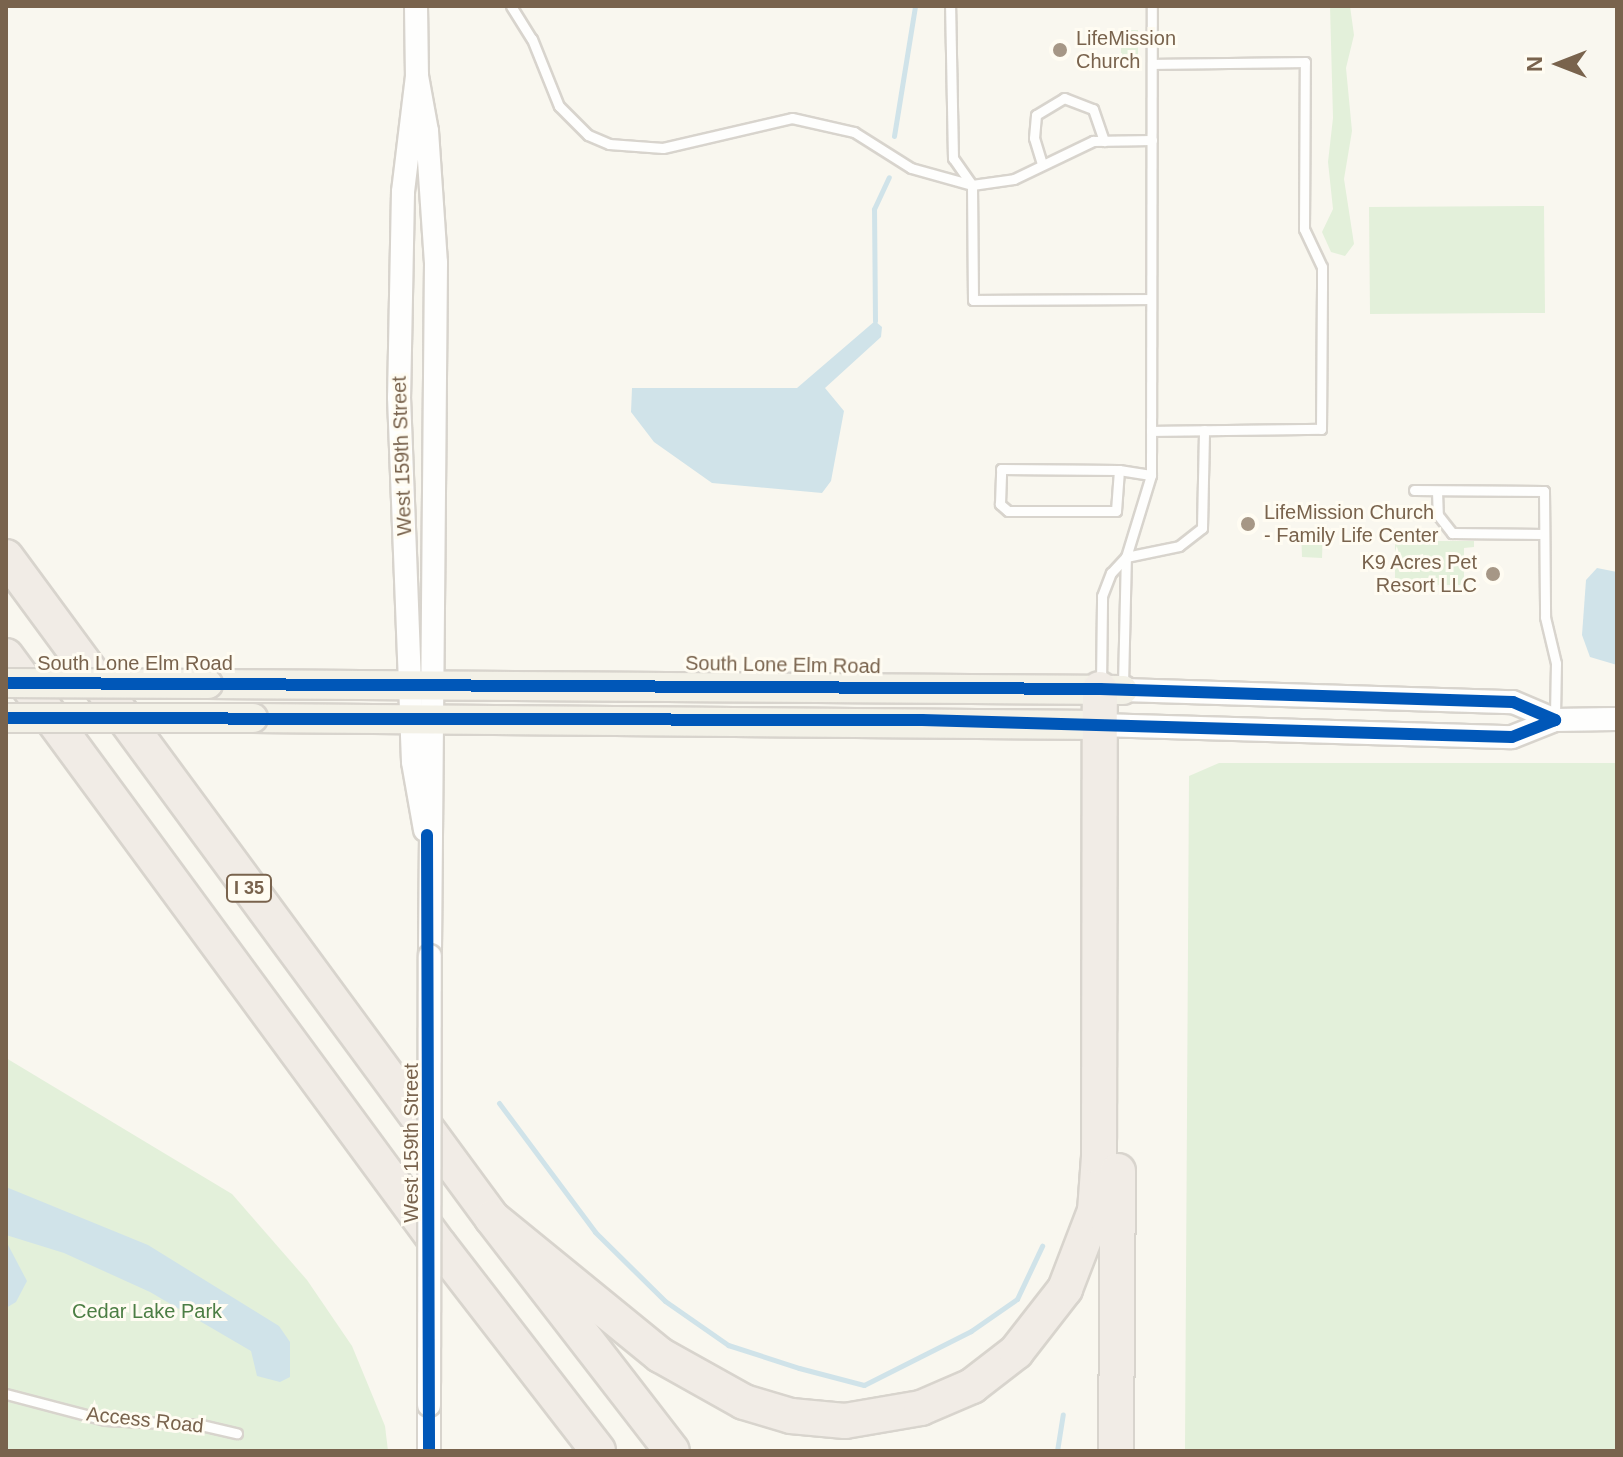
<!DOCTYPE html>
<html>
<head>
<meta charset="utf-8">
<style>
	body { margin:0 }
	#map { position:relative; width:1623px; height:1457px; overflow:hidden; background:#f9f7ef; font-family:Helvetica,sans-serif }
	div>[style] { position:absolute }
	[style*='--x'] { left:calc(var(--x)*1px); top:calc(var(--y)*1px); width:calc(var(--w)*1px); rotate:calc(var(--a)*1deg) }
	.green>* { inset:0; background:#e3f0da }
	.water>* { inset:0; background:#d0e3e9 }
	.stream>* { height:5px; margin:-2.5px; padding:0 2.5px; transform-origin:2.5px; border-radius:2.5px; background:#d0e3e9 }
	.roads { filter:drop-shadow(2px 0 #d8d4cd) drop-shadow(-2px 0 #d8d4cd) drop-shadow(0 2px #d8d4cd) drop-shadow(0 -2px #d8d4cd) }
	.service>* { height:9px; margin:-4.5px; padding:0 4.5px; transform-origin:4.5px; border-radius:4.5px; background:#fefefd }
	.tertiary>* { height:22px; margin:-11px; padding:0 11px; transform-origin:11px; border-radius:11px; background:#fefefd }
	.primary>* { height:28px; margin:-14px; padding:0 14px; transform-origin:14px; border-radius:14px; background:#f3f1e7 }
	.motorway>* { height:34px; margin:-17px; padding:0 17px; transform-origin:17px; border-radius:17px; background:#f1ece6 }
	.bridges { filter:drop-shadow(2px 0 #d8d4cd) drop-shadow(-2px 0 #d8d4cd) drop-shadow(0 2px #d8d4cd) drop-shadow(0 -2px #d8d4cd) }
	.tertiary-bridge>* { height:22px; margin:-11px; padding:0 11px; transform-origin:11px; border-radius:11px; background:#fefefd }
	.primary-bridge>* { height:28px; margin:-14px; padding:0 14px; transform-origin:14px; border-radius:14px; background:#f3f1e7 }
	.cycleway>* { height:12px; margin:-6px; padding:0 6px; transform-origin:6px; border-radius:6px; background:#0057b8 }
	.dots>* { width:22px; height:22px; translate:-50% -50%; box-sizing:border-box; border:4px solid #fffcf2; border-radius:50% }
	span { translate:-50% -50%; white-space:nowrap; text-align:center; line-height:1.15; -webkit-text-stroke:6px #fffcf2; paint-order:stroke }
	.shield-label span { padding:2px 6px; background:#fffcf2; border:2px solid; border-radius:6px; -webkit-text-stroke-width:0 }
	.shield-label { font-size:18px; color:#79634d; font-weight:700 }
	.poi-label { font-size:20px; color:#79634d }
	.left { translate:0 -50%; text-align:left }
	.right { translate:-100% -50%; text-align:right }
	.street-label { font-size:20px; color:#79634d }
	.park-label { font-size:20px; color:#4c7e44 }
	.frame { position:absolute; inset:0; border:8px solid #79634d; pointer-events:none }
	.north { position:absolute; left:1519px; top:24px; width:80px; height:80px; -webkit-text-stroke:6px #fffcf2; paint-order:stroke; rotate:270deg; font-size:22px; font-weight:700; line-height:32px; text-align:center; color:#79634d }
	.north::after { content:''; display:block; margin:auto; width:28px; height:36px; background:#79634d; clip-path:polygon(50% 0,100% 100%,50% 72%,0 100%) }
</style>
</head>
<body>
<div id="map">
	<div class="green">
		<div style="clip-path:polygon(1330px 6px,1350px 6px,1354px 35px,1346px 68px,1352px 131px,1344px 179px,1354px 244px,1345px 256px,1331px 252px,1322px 232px,1333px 209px,1328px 162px,1333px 118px)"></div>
		<div style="clip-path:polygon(1121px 30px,1138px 30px,1138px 59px,1121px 59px)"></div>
		<div style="clip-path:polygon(1544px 206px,1545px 313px,1370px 314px,1369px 207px)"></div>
		<div style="clip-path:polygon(1301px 529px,1323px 529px,1322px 558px,1302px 557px)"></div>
		<div style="clip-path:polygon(1395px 541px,1474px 541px,1474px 547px,1464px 548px,1464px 585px,1395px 585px)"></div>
		<div style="clip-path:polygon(1219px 763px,1617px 763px,1617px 1451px,1185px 1451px,1189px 776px)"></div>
		<div style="clip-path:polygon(6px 1058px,232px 1194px,307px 1280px,352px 1346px,385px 1426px,388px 1451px,6px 1451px)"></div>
	</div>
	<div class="water">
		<div style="clip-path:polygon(875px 321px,882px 327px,881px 337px,825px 388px,844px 411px,831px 481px,822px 493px,712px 483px,654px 442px,631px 412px,632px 388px,797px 388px)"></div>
		<div style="clip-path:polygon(1597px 568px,1617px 572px,1617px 665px,1590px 657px,1582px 635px,1586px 580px)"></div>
		<div style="clip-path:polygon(6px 1187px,148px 1245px,279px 1326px,290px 1342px,290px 1377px,280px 1382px,257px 1376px,251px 1351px,150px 1292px,64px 1253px,6px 1235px)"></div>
		<div style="clip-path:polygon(6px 1241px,27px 1281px,16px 1302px,6px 1308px)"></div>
	</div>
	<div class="stream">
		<div style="--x:894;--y:136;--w:132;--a:-80.8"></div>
		<div style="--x:875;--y:321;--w:112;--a:-90.5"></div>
		<div style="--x:874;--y:209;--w:35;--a:-65"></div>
		<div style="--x:499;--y:1103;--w:161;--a:53.3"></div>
		<div style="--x:595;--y:1232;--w:98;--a:44.6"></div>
		<div style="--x:665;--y:1301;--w:77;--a:34.9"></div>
		<div style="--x:728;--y:1345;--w:75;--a:17.9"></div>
		<div style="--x:799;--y:1368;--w:67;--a:14.7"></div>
		<div style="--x:864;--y:1385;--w:120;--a:-26.8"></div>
		<div style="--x:971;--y:1331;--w:56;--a:-34.8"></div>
		<div style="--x:1017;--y:1299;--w:59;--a:-64.7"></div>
		<div style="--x:1057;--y:1451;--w:37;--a:-81"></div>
	</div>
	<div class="roads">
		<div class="service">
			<div style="--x:511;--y:6;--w:39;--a:58"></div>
			<div style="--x:532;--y:39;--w:72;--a:68.1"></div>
			<div style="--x:559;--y:106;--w:41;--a:45"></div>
			<div style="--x:588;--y:135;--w:23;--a:23"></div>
			<div style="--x:609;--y:144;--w:54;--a:4.2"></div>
			<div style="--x:663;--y:148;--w:132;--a:-13.1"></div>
			<div style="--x:792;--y:118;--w:64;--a:12.7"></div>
			<div style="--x:854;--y:132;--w:67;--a:32.3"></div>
			<div style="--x:911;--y:168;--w:63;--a:15.6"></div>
			<div style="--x:972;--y:185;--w:33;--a:-125"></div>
			<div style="--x:953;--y:158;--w:152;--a:-91.1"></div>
			<div style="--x:1042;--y:164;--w:27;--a:-107"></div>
			<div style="--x:1034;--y:138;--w:23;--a:-85"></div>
			<div style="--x:1036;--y:115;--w:33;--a:-31"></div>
			<div style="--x:1064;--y:98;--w:31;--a:21"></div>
			<div style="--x:1093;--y:109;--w:34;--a:71"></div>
			<div style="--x:1151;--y:299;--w:178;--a:179.7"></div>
			<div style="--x:973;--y:300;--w:115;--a:-90.5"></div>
			<div style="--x:972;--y:185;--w:42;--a:-8.1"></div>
			<div style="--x:1014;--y:179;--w:88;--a:-25.7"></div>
			<div style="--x:1093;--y:141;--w:59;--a:-1"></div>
			<div style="--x:1151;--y:431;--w:170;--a:-0.7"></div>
			<div style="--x:1321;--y:429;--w:141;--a:-89.6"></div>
			<div style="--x:1322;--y:288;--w:21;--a:-90"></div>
			<div style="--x:1322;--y:267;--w:42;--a:-115.3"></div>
			<div style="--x:1304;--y:229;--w:167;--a:-89.7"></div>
			<div style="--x:1305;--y:62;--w:153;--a:179.3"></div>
			<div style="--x:1119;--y:470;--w:41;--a:94.2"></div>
			<div style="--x:1116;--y:511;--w:108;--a:180"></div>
			<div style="--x:1008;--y:511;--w:11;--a:-139"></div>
			<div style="--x:1000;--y:504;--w:35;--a:-88"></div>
			<div style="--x:1001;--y:469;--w:118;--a:0.5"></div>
			<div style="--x:1119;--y:470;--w:32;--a:9"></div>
			<div style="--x:1414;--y:490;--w:130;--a:0.4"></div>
			<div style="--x:1544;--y:491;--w:126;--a:89.5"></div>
			<div style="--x:1545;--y:617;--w:47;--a:76.6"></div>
			<div style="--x:1556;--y:663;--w:54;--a:91.1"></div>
			<div style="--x:1437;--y:491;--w:24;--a:88"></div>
			<div style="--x:1438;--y:515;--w:23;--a:52"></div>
			<div style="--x:1452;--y:533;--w:92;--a:0.6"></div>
			<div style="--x:1126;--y:557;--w:54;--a:-11.7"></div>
			<div style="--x:1179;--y:546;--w:29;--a:-38"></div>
			<div style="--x:1202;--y:528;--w:98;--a:-88.8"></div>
			<div style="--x:1101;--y:684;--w:88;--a:-89.3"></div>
			<div style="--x:1102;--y:596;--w:25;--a:-69"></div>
			<div style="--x:1111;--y:573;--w:22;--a:-47"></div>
			<div style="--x:1126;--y:557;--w:86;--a:-73"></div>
			<div style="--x:1151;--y:475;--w:469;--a:-89.9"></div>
			<div style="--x:1123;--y:685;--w:128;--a:-88.7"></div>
			<div style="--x:6;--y:1394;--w:102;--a:14.7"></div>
			<div style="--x:105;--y:1420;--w:96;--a:3"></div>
			<div style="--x:201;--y:1425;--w:37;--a:13"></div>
		</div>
		<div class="tertiary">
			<div style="--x:416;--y:6;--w:70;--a:89.2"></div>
			<div style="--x:417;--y:76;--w:117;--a:96.9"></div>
			<div style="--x:403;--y:192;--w:205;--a:91.1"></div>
			<div style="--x:399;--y:397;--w:365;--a:87.8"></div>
			<div style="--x:413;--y:762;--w:69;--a:80"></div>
			<div style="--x:417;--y:76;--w:56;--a:79.7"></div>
			<div style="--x:427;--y:131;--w:132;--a:86.1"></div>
			<div style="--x:436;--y:263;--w:693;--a:90.5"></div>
			<div style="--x:1123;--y:690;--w:390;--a:1.8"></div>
			<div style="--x:1513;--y:702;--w:46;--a:23.2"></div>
			<div style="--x:1555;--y:720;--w:62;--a:-0.9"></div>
			<div style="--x:1099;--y:725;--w:413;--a:1.7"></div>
			<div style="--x:1512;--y:737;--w:46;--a:-21.6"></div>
			<div style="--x:429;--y:1405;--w:46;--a:90"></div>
		</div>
		<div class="primary">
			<div style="--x:208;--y:684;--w:915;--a:0.38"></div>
			<div style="--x:253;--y:718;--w:846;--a:0.47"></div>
		</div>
		<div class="motorway">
			<div style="--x:6;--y:557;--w:820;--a:53.67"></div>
			<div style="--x:492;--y:1218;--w:294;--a:52.3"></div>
			<div style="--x:6;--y:656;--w:731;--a:53.68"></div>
			<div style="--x:439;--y:1245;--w:260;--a:52.3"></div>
			<div style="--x:492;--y:1218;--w:217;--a:39.2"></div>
			<div style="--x:660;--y:1355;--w:96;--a:29.2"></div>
			<div style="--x:744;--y:1402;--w:49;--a:16.6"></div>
			<div style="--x:791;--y:1416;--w:54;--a:5.3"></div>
			<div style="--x:845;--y:1421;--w:77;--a:-9.7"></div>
			<div style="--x:921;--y:1408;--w:56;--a:-23.3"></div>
			<div style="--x:972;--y:1386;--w:56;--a:-37.7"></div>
			<div style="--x:1016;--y:1352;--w:80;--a:-52.1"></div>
			<div style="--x:1065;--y:1289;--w:84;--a:-69"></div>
			<div style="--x:1095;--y:1211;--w:54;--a:-85.8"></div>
			<div style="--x:1099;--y:1157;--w:468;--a:-89.9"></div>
			<div style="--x:1116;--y:1451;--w:280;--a:-89.6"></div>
		</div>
	</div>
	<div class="bridges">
		<div class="tertiary-bridge">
			<div style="--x:429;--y:1405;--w:449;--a:-89.9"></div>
		</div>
		<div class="primary-bridge">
			<div style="--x:6;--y:683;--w:202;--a:0.3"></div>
			<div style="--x:6;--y:718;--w:247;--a:0"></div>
		</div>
	</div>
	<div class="cycleway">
		<div style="--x:6;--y:683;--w:1094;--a:0.31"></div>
		<div style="--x:1100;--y:689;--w:413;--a:1.8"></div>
		<div style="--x:1513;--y:702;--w:46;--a:23.2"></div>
		<div style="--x:6;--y:718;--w:916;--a:0.13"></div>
		<div style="--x:922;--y:720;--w:590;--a:1.65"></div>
		<div style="--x:1512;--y:737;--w:46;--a:-21.6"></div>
		<div style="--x:427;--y:835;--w:616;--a:89.81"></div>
	</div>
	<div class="dots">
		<div style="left:1060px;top:50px;background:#a69786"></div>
		<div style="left:1248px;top:524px;background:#a69786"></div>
		<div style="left:1493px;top:574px;background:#a69786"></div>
	</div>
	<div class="shield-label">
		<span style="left:249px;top:888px">I 35</span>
	</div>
	<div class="poi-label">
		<span class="left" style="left:1076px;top:50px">LifeMission<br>Church</span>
		<span class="left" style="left:1264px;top:524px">LifeMission Church<br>- Family Life Center</span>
		<span class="right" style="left:1477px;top:574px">K9 Acres Pet<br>Resort LLC</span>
	</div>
	<div class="street-label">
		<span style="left:402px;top:456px;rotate:-92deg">West 159th Street</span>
		<span style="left:135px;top:663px">South Lone Elm Road</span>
		<span style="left:783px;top:665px;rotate:1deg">South Lone Elm Road</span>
		<span style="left:411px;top:1143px;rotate:-90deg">West 159th Street</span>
		<span style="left:145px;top:1420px;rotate:6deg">Access Road</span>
	</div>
	<div class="park-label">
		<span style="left:147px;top:1311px">Cedar Lake Park</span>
	</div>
	<div class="frame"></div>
	<div class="north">N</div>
</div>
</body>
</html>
